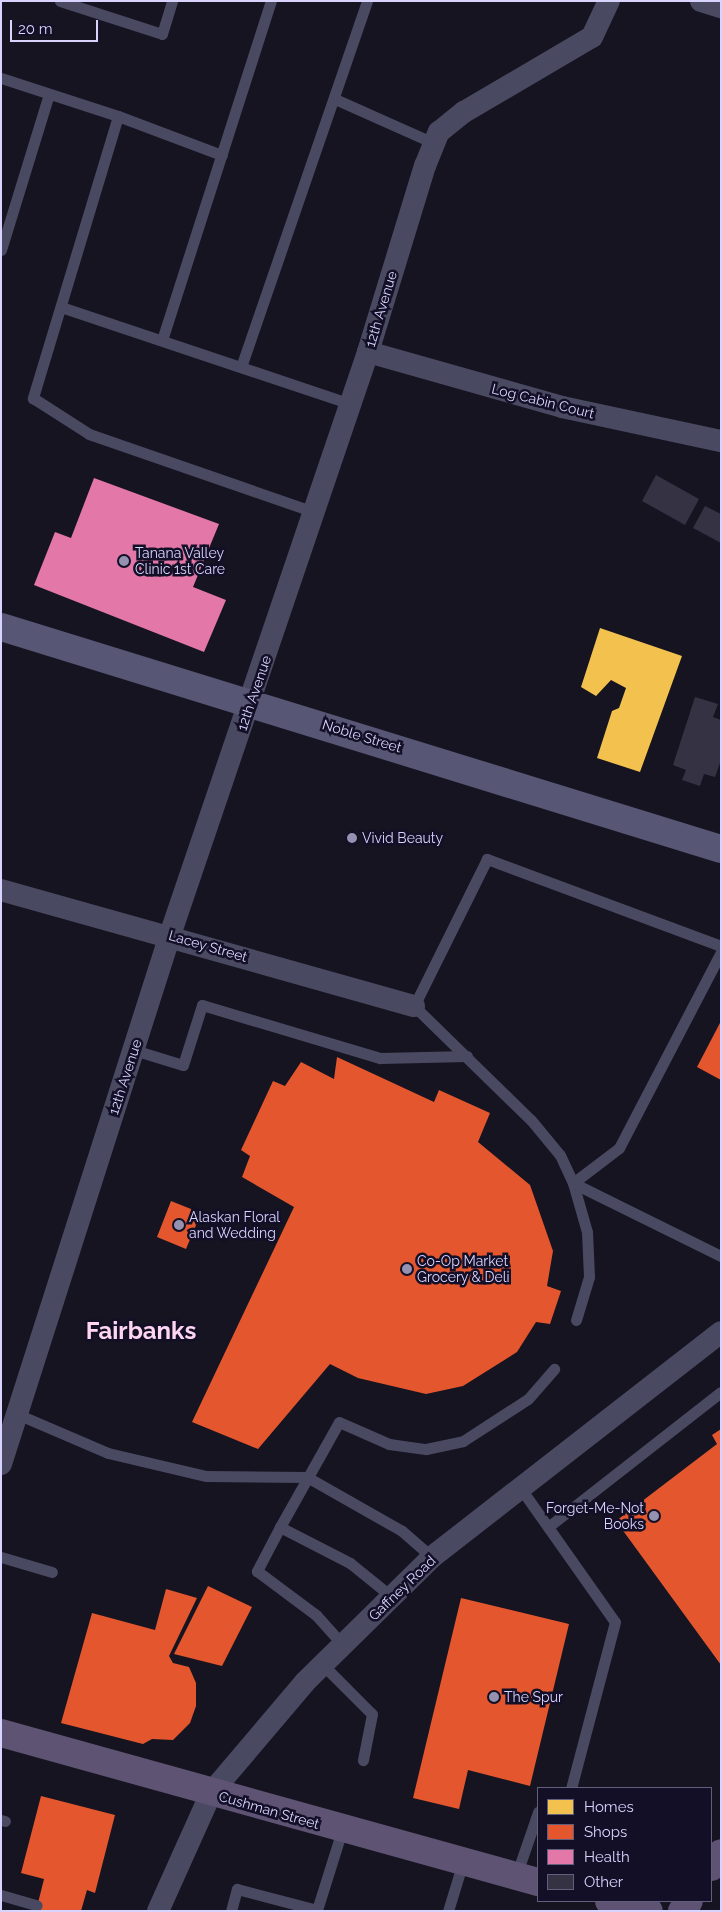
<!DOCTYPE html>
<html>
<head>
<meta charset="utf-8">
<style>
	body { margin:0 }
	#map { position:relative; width:722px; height:1912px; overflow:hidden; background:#161421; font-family:Raleway,sans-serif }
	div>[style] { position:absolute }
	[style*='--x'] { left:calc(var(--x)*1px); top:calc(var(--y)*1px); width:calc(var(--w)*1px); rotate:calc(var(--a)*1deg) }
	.homes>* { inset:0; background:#f2c14e }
	.shops>* { inset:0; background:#e4572e }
	.health>* { inset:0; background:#e377a8 }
	.building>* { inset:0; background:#343243 }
	.lane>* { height:11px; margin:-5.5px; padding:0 5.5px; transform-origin:5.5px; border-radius:5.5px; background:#4a4962 }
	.street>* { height:22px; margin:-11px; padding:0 11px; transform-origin:11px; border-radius:11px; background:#4a4962 }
	.secondary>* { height:28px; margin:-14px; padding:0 14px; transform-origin:14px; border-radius:14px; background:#575674 }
	.primary>* { height:28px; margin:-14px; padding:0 14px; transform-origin:14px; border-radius:14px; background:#5e5373 }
	.dots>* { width:14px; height:14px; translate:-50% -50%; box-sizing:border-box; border:2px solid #130f26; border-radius:50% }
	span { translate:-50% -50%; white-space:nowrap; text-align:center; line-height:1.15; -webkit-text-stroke:5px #130f26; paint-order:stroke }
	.street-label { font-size:14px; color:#d9d4ff }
	.poi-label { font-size:14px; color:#d9d4ff }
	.left { translate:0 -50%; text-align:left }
	.right { translate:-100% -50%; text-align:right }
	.town-label { font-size:24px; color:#ffd6f0; font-weight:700 }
	.frame { position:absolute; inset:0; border:2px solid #d9d4ff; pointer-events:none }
	.legend { position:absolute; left:537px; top:1787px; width:175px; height:115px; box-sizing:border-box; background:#130f26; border:1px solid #625e7d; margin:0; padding:6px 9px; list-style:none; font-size:15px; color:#d9d4ff }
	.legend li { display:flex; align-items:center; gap:10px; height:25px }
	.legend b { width:25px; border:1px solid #625e7d }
	.scale { position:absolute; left:10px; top:20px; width:88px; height:22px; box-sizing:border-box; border:2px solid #d9d4ff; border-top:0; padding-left:6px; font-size:15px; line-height:18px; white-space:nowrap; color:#d9d4ff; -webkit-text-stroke:4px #130f26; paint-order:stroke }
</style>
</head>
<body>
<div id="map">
	<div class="homes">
		<div style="clip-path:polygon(600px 628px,682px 656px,640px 772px,597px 758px,612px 711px,619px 708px,626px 688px,611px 680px,596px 696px,581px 687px)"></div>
	</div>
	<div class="shops">
		<div style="clip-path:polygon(721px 1021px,721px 1080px,697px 1067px)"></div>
		<div style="clip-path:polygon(337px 1057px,434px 1102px,439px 1090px,490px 1113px,478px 1142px,530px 1185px,553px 1251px,547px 1286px,561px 1291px,550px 1324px,536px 1322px,517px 1352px,463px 1386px,426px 1394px,358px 1378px,330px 1364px,258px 1449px,192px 1422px,294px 1207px,242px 1177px,250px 1156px,241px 1150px,273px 1081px,285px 1086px,301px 1062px,334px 1079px)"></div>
		<div style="clip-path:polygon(171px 1201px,201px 1213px,186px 1249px,157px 1237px)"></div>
		<div style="clip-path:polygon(721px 1429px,721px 1665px,616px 1521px,717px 1444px,712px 1435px)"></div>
		<div style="clip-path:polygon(208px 1586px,252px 1607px,222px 1666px,174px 1654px)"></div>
		<div style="clip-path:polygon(166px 1589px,197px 1598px,169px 1656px,173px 1663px,189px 1667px,196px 1683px,196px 1706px,190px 1723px,173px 1740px,152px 1739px,143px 1744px,61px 1723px,92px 1613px,155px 1630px)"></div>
		<div style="clip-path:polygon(461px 1598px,569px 1624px,530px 1786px,468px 1770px,459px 1809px,413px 1798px)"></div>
		<div style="clip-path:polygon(41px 1796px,115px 1815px,95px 1893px,87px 1890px,81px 1911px,36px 1911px,44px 1879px,21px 1873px)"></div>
	</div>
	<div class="health">
		<div style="clip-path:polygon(94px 478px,219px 524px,193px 587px,226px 600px,204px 652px,34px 585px,55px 532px,71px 538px)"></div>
	</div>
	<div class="building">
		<div style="clip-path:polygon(656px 475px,699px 499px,685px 525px,642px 501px)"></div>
		<div style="clip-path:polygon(705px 506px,721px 514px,721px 543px,693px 528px)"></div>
		<div style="clip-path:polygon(695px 697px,718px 704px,713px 717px,721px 720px,721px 760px,715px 777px,704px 774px,700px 786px,682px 780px,686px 770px,673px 765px)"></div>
	</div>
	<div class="lane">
		<div style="--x:60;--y:1;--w:107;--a:17.9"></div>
		<div style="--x:162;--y:34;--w:34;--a:-73"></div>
		<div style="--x:1;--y:78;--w:123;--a:18"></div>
		<div style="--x:118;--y:116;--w:295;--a:106.8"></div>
		<div style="--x:33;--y:398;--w:67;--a:32.7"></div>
		<div style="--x:89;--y:434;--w:238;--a:19.1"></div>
		<div style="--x:335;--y:99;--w:108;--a:24"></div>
		<div style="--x:118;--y:116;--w:111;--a:20.6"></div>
		<div style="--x:1;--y:250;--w:163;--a:-72.9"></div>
		<div style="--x:61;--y:307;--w:306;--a:18.5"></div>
		<div style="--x:162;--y:340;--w:356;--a:-72.2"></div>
		<div style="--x:241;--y:367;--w:387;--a:-71"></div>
		<div style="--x:721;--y:946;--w:250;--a:-159.6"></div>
		<div style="--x:487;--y:859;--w:164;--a:116.4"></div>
		<div style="--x:414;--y:1006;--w:163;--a:44.3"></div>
		<div style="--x:531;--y:1120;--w:45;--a:50.4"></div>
		<div style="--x:560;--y:1155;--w:31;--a:65"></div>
		<div style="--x:573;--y:1183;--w:58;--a:-37.3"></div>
		<div style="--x:619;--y:1148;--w:221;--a:-62.5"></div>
		<div style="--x:134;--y:1050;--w:51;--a:17"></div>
		<div style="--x:183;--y:1065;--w:63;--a:-72.4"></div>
		<div style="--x:202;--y:1005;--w:186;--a:16.6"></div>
		<div style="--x:380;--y:1058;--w:87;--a:-1.3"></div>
		<div style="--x:576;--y:1320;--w:45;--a:-73.2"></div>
		<div style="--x:589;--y:1277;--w:45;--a:-92.5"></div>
		<div style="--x:587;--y:1232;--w:51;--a:-105.9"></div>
		<div style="--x:573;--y:1183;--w:165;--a:26.3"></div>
		<div style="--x:17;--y:1414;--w:99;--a:23.2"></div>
		<div style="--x:108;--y:1453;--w:101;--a:13.2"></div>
		<div style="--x:206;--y:1476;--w:101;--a:0.6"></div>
		<div style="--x:307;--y:1477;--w:109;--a:29.6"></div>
		<div style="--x:402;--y:1531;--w:40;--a:41"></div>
		<div style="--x:519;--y:1486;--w:166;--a:54.8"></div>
		<div style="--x:615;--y:1622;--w:172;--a:104.8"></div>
		<div style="--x:280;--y:1527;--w:50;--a:117.6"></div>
		<div style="--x:257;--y:1571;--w:74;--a:36.7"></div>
		<div style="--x:316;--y:1615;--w:40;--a:48"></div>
		<div style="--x:548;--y:1527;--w:219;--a:-38"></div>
		<div style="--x:1;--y:1557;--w:53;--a:16.4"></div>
		<div style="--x:392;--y:1597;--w:54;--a:-141"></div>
		<div style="--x:350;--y:1563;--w:79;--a:-152.8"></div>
		<div style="--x:280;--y:1527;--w:120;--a:-60.7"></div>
		<div style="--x:339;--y:1422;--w:55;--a:23.7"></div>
		<div style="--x:389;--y:1444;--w:37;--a:8"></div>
		<div style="--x:426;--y:1449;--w:38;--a:-12"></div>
		<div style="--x:463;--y:1441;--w:77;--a:-32.9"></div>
		<div style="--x:528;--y:1399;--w:40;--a:-49"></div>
		<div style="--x:323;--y:1665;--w:69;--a:45"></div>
		<div style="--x:372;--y:1714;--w:47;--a:101.1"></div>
		<div style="--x:1;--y:1820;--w:4;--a:14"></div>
		<div style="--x:516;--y:1876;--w:68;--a:-71"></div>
		<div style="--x:1;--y:1895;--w:37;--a:16"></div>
		<div style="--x:231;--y:1911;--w:23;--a:-75"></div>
		<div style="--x:237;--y:1889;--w:83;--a:14.7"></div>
		<div style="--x:317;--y:1910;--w:84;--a:-72.6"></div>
		<div style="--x:448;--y:1911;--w:51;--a:-73"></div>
	</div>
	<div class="street">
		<div style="--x:701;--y:1;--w:21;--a:17"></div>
		<div style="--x:368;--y:352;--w:202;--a:15.8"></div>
		<div style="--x:562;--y:407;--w:163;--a:12.1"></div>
		<div style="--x:1;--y:890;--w:429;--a:15.7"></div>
		<div style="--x:1;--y:1464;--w:555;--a:-72.28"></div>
		<div style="--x:170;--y:935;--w:616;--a:-71.24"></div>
		<div style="--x:368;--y:352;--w:195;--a:-73"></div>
		<div style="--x:425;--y:166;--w:37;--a:-68"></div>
		<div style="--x:439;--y:132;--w:32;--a:-39"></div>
		<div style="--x:464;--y:112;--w:148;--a:-30.4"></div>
		<div style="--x:592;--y:37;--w:40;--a:-65"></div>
		<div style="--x:158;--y:1911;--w:129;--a:-65.8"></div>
		<div style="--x:211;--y:1793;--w:145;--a:-49.7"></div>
		<div style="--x:305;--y:1682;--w:178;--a:-44.5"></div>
		<div style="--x:432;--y:1557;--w:366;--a:-37.9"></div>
	</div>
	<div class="secondary">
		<div style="--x:1;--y:627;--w:753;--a:17.14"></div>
	</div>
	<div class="primary">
		<div style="--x:1;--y:1733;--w:557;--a:15.51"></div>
		<div style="--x:711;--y:1867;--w:17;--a:-54"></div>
		<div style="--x:609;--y:1901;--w:41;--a:14"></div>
		<div style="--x:682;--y:1911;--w:12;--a:-55"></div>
	</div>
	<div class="dots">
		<div style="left:124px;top:561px;background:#9591b1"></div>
		<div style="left:352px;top:838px;background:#9591b1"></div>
		<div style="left:179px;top:1225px;background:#9591b1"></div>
		<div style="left:407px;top:1269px;background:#9591b1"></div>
		<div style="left:654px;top:1516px;background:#9591b1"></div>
		<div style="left:494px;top:1697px;background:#9591b1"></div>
	</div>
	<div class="street-label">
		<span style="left:381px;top:309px;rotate:-73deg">12th Avenue</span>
		<span style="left:543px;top:401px;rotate:14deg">Log Cabin Court</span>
		<span style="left:254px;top:693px;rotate:-71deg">12th Avenue</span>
		<span style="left:362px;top:736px;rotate:17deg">Noble Street</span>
		<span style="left:208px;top:946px;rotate:16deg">Lacey Street</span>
		<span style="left:125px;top:1077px;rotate:-72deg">12th Avenue</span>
		<span style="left:402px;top:1588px;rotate:-44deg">Gaffney Road</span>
		<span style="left:269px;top:1810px;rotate:16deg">Cushman Street</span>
	</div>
	<div class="poi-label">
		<span class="left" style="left:135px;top:561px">Tanana Valley<br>Clinic 1st Care</span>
		<span class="left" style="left:362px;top:838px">Vivid Beauty</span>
		<span class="left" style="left:189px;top:1225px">Alaskan Floral<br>and Wedding</span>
		<span class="left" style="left:417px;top:1269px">Co-Op Market<br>Grocery &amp; Deli</span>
		<span class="right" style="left:644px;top:1516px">Forget-Me-Not<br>Books</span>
		<span class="left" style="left:504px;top:1697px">The Spur</span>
	</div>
	<div class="town-label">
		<span style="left:141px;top:1331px">Fairbanks</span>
	</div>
	<div class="frame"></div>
	<ul class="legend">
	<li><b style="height:14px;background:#f2c14e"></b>Homes</li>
	<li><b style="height:14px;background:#e4572e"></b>Shops</li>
	<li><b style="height:14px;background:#e377a8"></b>Health</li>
	<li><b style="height:14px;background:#343243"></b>Other</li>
	</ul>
	<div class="scale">20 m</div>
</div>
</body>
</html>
